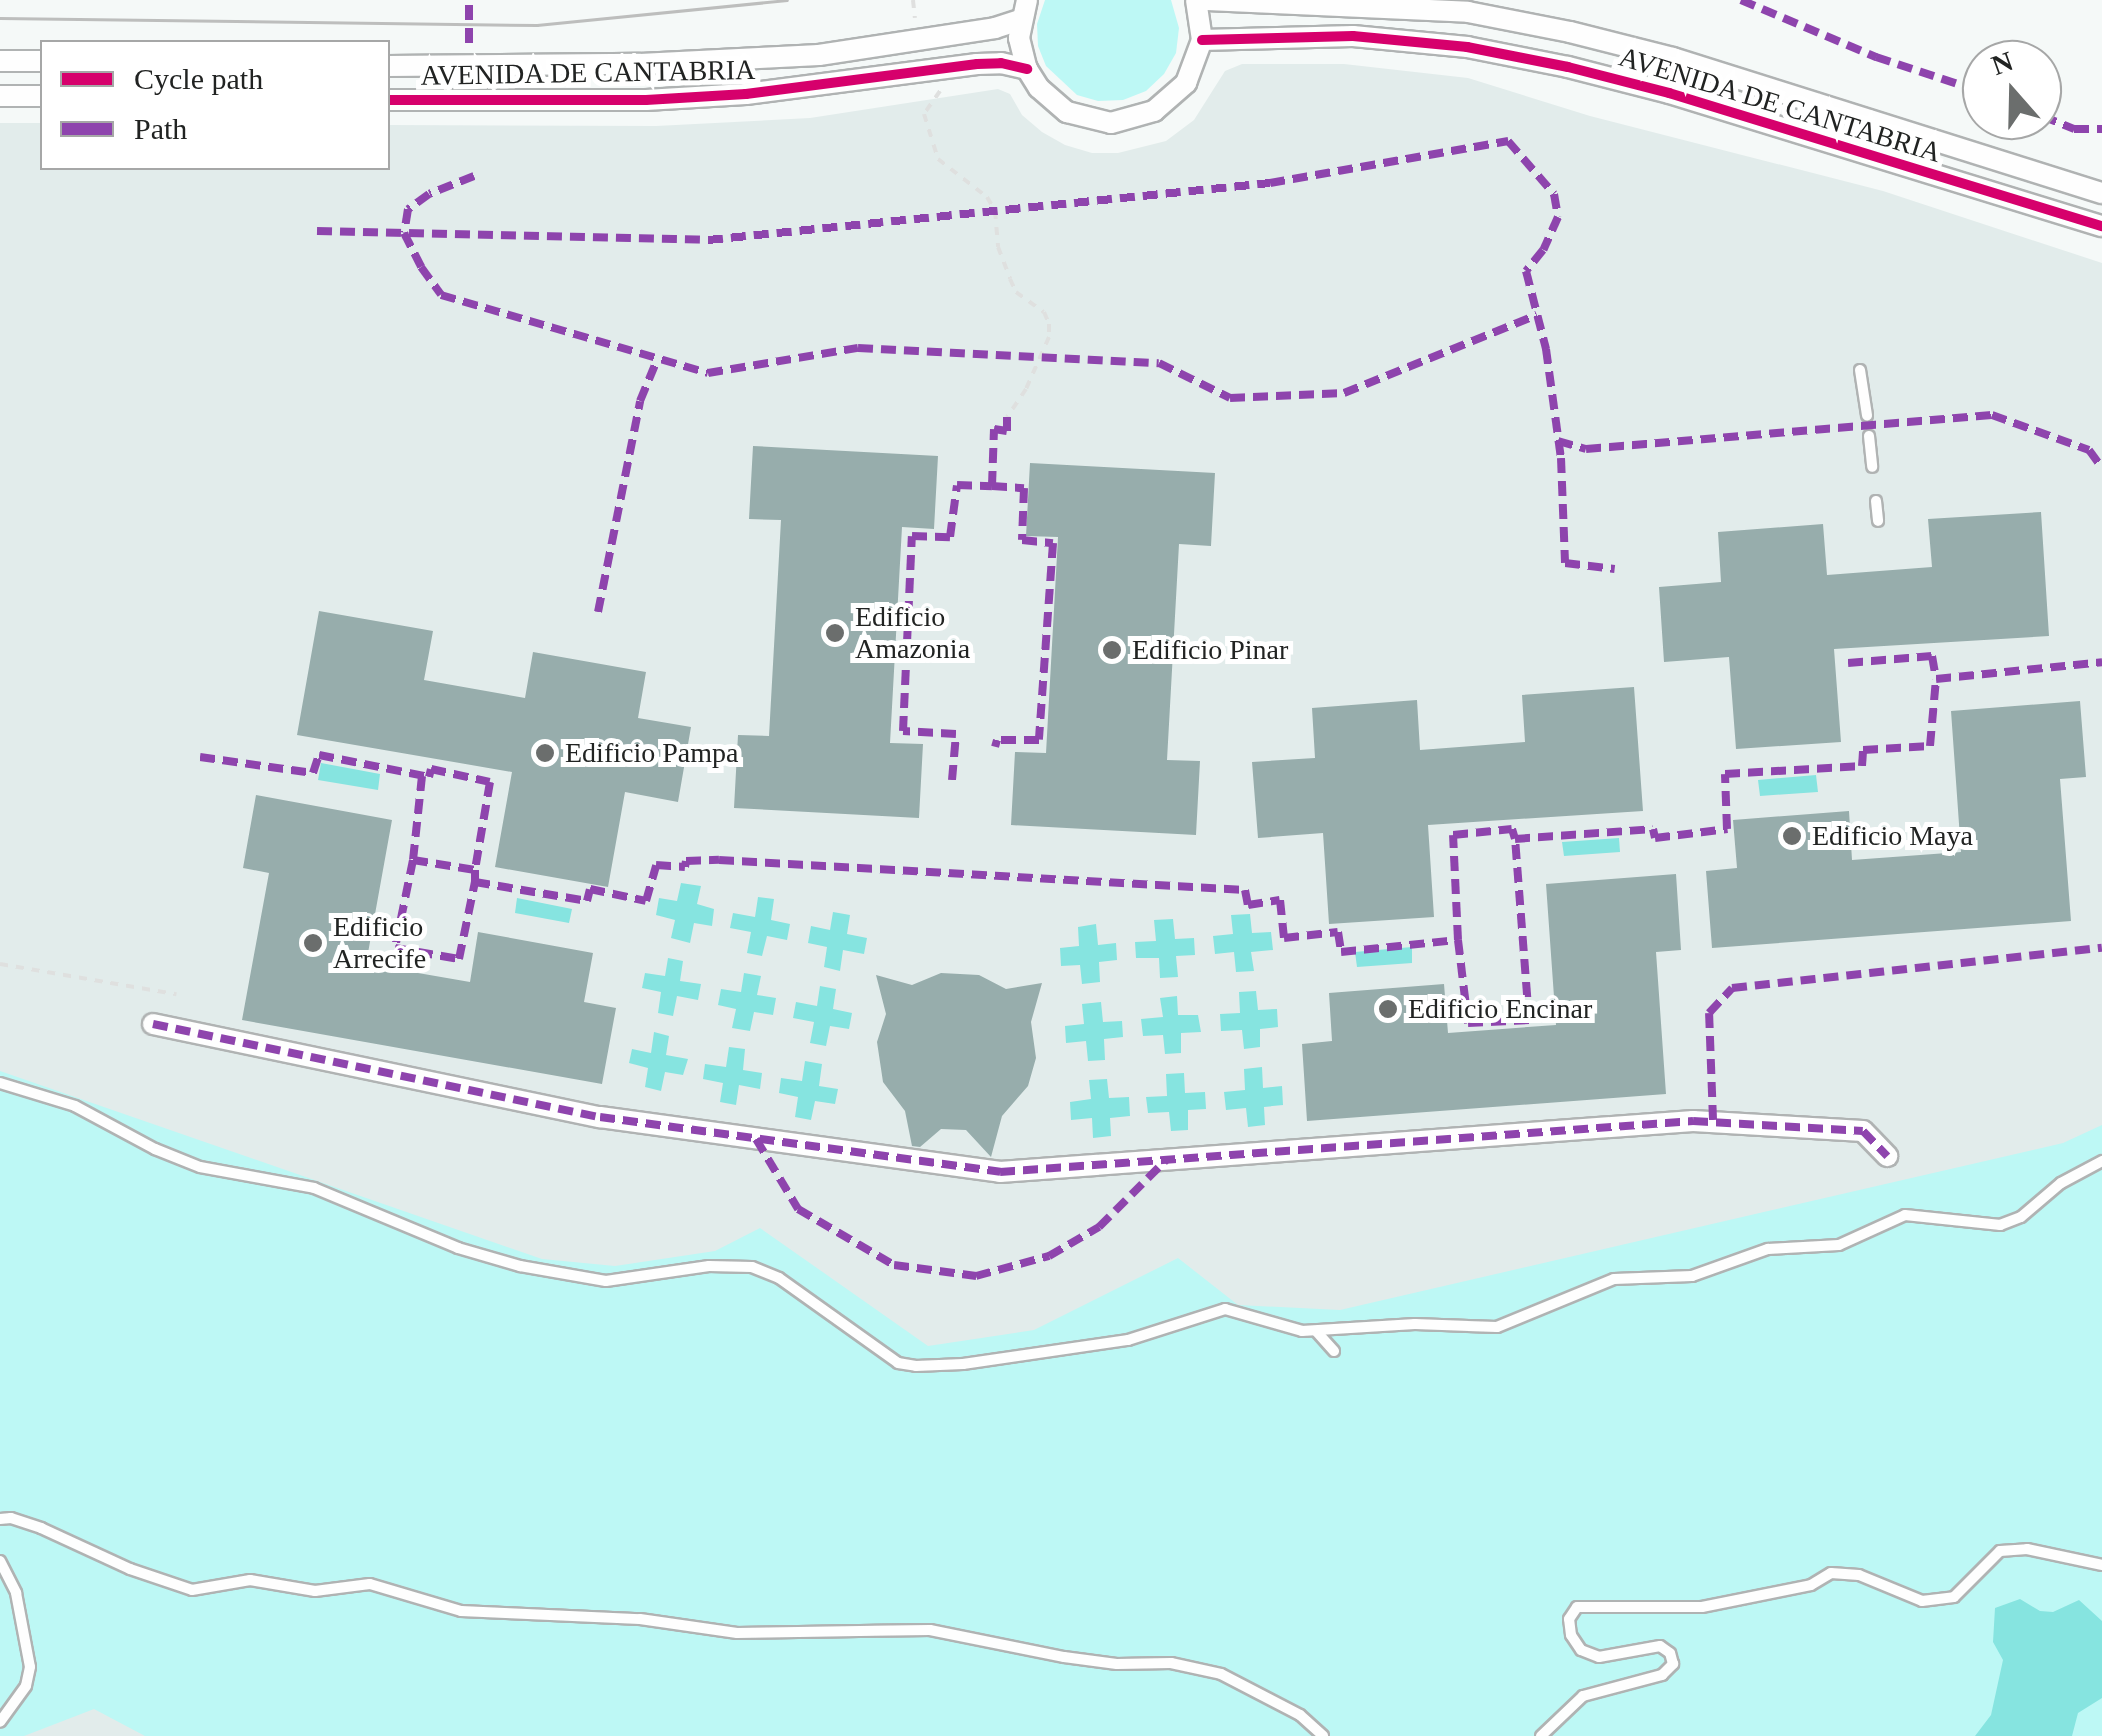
<!DOCTYPE html>
<html>
<head>
<meta charset="utf-8">
<style>
	body { margin:0 }
	#map { position:relative; width:2102px; height:1736px; overflow:hidden; background:#f5f9f8; font-family:Georgia,serif }
	div>[style] { position:absolute }
	[style*='--x'] { left:calc(var(--x)*1px); top:calc(var(--y)*1px); width:calc(var(--w)*1px); rotate:calc(var(--a)*1deg) }
	.built>* { inset:0; background:#e2eceb }
	.green>* { inset:0; background:#bdf8f5 }
	.water>* { inset:0; background:#86e4e0 }
	.building>* { inset:0; background:#97adac }
	.path>* { height:4px; margin-top:-2px; transform-origin:0; background:repeating-linear-gradient(90deg,#dfe0df 0 8px,transparent 0 16px) }
	.roads { filter:drop-shadow(2px 0 #b0b3b3) drop-shadow(-2px 0 #b0b3b3) drop-shadow(0 2px #b0b3b3) drop-shadow(0 -2px #b0b3b3) }
	.lane>* { height:10px; margin:-5px; padding:0 5px; transform-origin:5px; border-radius:5px; background:#fefefe }
	.street>* { height:20px; margin:-10px; padding:0 10px; transform-origin:10px; border-radius:10px; background:#fefefe }
	.tram>* { height:2.5px; margin:-1.25px; padding:0 1.25px; transform-origin:1.25px; border-radius:1.25px; background:#bdbebd }
	.quiet>* { height:8px; margin-top:-4px; transform-origin:0; background:repeating-linear-gradient(90deg,#8e44ad 0 15px,transparent 0 23px) }
	.cycleway>* { height:10px; margin:-5px; padding:0 5px; transform-origin:5px; border-radius:5px; background:#d6006c }
	.dots>* { width:28px; height:28px; translate:-50% -50%; box-sizing:border-box; border:5px solid #fff; border-radius:50% }
	span { translate:-50% -50%; white-space:nowrap; text-align:center; line-height:1.15; -webkit-text-stroke:10px #fff; paint-order:stroke }
	.street-label { font-size:28px; color:#212322 }
	.poi-label { font-size:28px; color:#212322 }
	.left { translate:0 -50%; text-align:left }
	.legend { position:absolute; left:40px; top:40px; width:350px; height:130px; box-sizing:border-box; background:#fff; border:2px solid #a6a7a7; margin:0; padding:12px 18px; list-style:none; font-size:30px; color:#212322 }
	.legend li { display:flex; align-items:center; gap:20px; height:50px }
	.legend b { width:50px; border:2px solid #a6a7a7 }
	.north { position:absolute; left:1962px; top:40px; width:100px; height:100px; box-sizing:border-box; background:#fff; border:2px solid #a6a7a7; border-radius:50%; rotate:340deg; font-size:28px; font-weight:700; line-height:40px; text-align:center; color:#212322 }
	.north::after { content:''; display:block; margin:auto; width:35px; height:45px; background:#6b6e6d; clip-path:polygon(50% 0,100% 100%,50% 72%,0 100%) }
</style>
</head>
<body>
<div id="map">
	<div class="built">
		<div style="clip-path:polygon(1242px 64px,1344px 64px,1468px 78px,1590px 116px,1883px 191px,2102px 263px,2102px 1736px,0 1736px,0 123px,42px 123px,42px 168px,388px 168px,388px 125px,656px 126px,810px 118px,998px 89px,1010px 94px,1022px 115px,1042px 132px,1065px 145px,1092px 153px,1118px 153px,1166px 141px,1194px 120px,1225px 71px)"></div>
	</div>
	<div class="green">
		<div style="clip-path:polygon(1045px 0,1171px 0,1179px 28px,1176px 53px,1164px 74px,1146px 91px,1123px 100px,1098px 101px,1077px 95px,1046px 66px,1038px 46px,1037px 24px)"></div>
		<div style="clip-path:polygon(0 1071px,542px 1259px,615px 1266px,715px 1251px,760px 1228px,928px 1346px,1034px 1330px,1178px 1258px,1238px 1305px,1340px 1310px,2063px 1143px,2102px 1125px,2102px 1736px,145px 1736px,94px 1709px,24px 1736px,0 1736px)"></div>
	</div>
	<div class="water">
		<div style="clip-path:polygon(321px 763px,380px 774px,378px 790px,318px 780px)"></div>
		<div style="clip-path:polygon(1816px 775px,1818px 792px,1760px 796px,1758px 780px)"></div>
		<div style="clip-path:polygon(1619px 838px,1620px 852px,1564px 856px,1562px 842px)"></div>
		<div style="clip-path:polygon(681px 883px,701px 886px,697px 904px,714px 909px,712px 926px,694px 923px,690px 943px,671px 938px,675px 920px,656px 915px,659px 898px,677px 901px)"></div>
		<div style="clip-path:polygon(758px 897px,774px 899px,771px 920px,790px 924px,787px 940px,767px 936px,762px 956px,747px 953px,751px 932px,730px 928px,733px 913px,755px 917px)"></div>
		<div style="clip-path:polygon(517px 898px,572px 909px,569px 923px,515px 913px)"></div>
		<div style="clip-path:polygon(833px 912px,850px 915px,847px 934px,867px 938px,864px 954px,843px 950px,840px 971px,824px 967px,827px 947px,808px 943px,811px 926px,830px 930px)"></div>
		<div style="clip-path:polygon(1250px 914px,1252px 933px,1271px 932px,1273px 950px,1251px 952px,1254px 971px,1236px 972px,1234px 952px,1215px 954px,1213px 936px,1233px 934px,1231px 915px)"></div>
		<div style="clip-path:polygon(1173px 919px,1175px 939px,1194px 938px,1195px 955px,1176px 956px,1178px 977px,1160px 978px,1159px 958px,1136px 958px,1135px 942px,1156px 941px,1154px 920px)"></div>
		<div style="clip-path:polygon(1096px 924px,1098px 945px,1116px 943px,1117px 960px,1099px 962px,1100px 982px,1082px 984px,1080px 965px,1061px 966px,1060px 948px,1079px 946px,1078px 927px)"></div>
		<div style="clip-path:polygon(1412px 947px,1412px 963px,1357px 967px,1355px 952px)"></div>
		<div style="clip-path:polygon(668px 958px,683px 961px,680px 981px,701px 984px,698px 1000px,677px 996px,673px 1016px,658px 1013px,661px 992px,642px 988px,645px 973px,665px 976px)"></div>
		<div style="clip-path:polygon(744px 973px,761px 976px,757px 995px,776px 998px,773px 1015px,754px 1012px,750px 1031px,732px 1028px,736px 1009px,718px 1005px,721px 989px,741px 992px)"></div>
		<div style="clip-path:polygon(820px 986px,836px 989px,833px 1009px,852px 1013px,849px 1029px,830px 1026px,826px 1046px,810px 1043px,814px 1022px,793px 1018px,796px 1002px,817px 1006px)"></div>
		<div style="clip-path:polygon(1256px 991px,1258px 1010px,1277px 1009px,1278px 1027px,1260px 1029px,1260px 1047px,1244px 1049px,1242px 1030px,1221px 1031px,1220px 1014px,1240px 1013px,1239px 992px)"></div>
		<div style="clip-path:polygon(1177px 996px,1178px 1015px,1198px 1015px,1201px 1032px,1181px 1033px,1181px 1053px,1165px 1054px,1163px 1035px,1143px 1036px,1141px 1019px,1163px 1017px,1160px 998px)"></div>
		<div style="clip-path:polygon(1101px 1002px,1103px 1022px,1122px 1021px,1123px 1037px,1104px 1039px,1105px 1060px,1088px 1061px,1086px 1041px,1066px 1043px,1065px 1026px,1084px 1024px,1082px 1004px)"></div>
		<div style="clip-path:polygon(654px 1032px,669px 1036px,666px 1055px,688px 1059px,683px 1075px,665px 1072px,661px 1091px,645px 1087px,648px 1068px,629px 1063px,632px 1049px,651px 1053px)"></div>
		<div style="clip-path:polygon(729px 1047px,745px 1049px,743px 1070px,762px 1073px,760px 1089px,739px 1085px,736px 1105px,720px 1102px,723px 1083px,703px 1079px,705px 1064px,726px 1067px)"></div>
		<div style="clip-path:polygon(805px 1061px,822px 1064px,819px 1086px,838px 1089px,835px 1104px,815px 1101px,811px 1120px,795px 1117px,798px 1097px,779px 1093px,781px 1078px,802px 1081px)"></div>
		<div style="clip-path:polygon(1262px 1067px,1263px 1088px,1282px 1086px,1283px 1105px,1264px 1107px,1265px 1125px,1248px 1127px,1246px 1108px,1226px 1110px,1224px 1092px,1245px 1090px,1244px 1069px)"></div>
		<div style="clip-path:polygon(1184px 1073px,1185px 1093px,1205px 1092px,1206px 1109px,1188px 1110px,1188px 1130px,1171px 1131px,1169px 1112px,1148px 1113px,1146px 1097px,1167px 1096px,1166px 1074px)"></div>
		<div style="clip-path:polygon(1107px 1079px,1109px 1098px,1129px 1097px,1130px 1116px,1110px 1118px,1111px 1136px,1093px 1138px,1092px 1118px,1071px 1120px,1070px 1102px,1091px 1099px,1089px 1080px)"></div>
		<div style="clip-path:polygon(2020px 1599px,2040px 1611px,2053px 1612px,2079px 1600px,2102px 1621px,2102px 1698px,2078px 1713px,2072px 1736px,1975px 1736px,1991px 1715px,2003px 1660px,1993px 1642px,1995px 1608px)"></div>
	</div>
	<div class="building">
		<div style="clip-path:polygon(753px 446px,938px 456px,934px 529px,902px 527px,890px 743px,923px 744px,919px 818px,734px 808px,738px 735px,769px 736px,781px 520px,749px 519px)"></div>
		<div style="clip-path:polygon(1030px 463px,1215px 473px,1211px 546px,1179px 544px,1167px 760px,1200px 761px,1196px 835px,1011px 825px,1015px 752px,1046px 753px,1058px 537px,1026px 536px)"></div>
		<div style="clip-path:polygon(2041px 512px,2049px 636px,1834px 649px,1841px 742px,1736px 749px,1729px 657px,1664px 662px,1659px 587px,1721px 582px,1718px 532px,1823px 524px,1827px 575px,1932px 567px,1928px 519px)"></div>
		<div style="clip-path:polygon(319px 611px,433px 631px,424px 680px,525px 698px,533px 652px,646px 672px,638px 718px,691px 727px,678px 802px,625px 792px,608px 887px,495px 867px,512px 772px,297px 735px)"></div>
		<div style="clip-path:polygon(1634px 687px,1643px 811px,1428px 825px,1434px 917px,1329px 924px,1323px 833px,1258px 838px,1252px 762px,1315px 758px,1312px 708px,1417px 700px,1420px 750px,1525px 742px,1522px 695px)"></div>
		<div style="clip-path:polygon(2080px 701px,2086px 777px,2060px 779px,2071px 921px,1712px 948px,1706px 871px,1737px 868px,1733px 820px,1849px 811px,1852px 860px,1961px 852px,1951px 711px)"></div>
		<div style="clip-path:polygon(256px 795px,392px 820px,366px 964px,470px 982px,478px 932px,593px 953px,584px 1002px,616px 1008px,602px 1084px,242px 1020px,269px 873px,243px 868px)"></div>
		<div style="clip-path:polygon(1676px 874px,1681px 950px,1656px 952px,1666px 1094px,1307px 1121px,1302px 1044px,1332px 1041px,1329px 993px,1444px 984px,1448px 1033px,1556px 1025px,1546px 884px)"></div>
		<div style="clip-path:polygon(941px 973px,979px 975px,1006px 989px,1042px 983px,1031px 1022px,1036px 1058px,1028px 1086px,1002px 1116px,991px 1157px,966px 1130px,941px 1129px,920px 1147px,912px 1146px,905px 1111px,883px 1082px,877px 1042px,886px 1014px,876px 975px,912px 985px)"></div>
	</div>
	<div class="path">
		<div style="--x:913;--y:0;--w:18;--a:84"></div>
		<div style="--x:940;--y:91;--w:28;--a:125"></div>
		<div style="--x:924;--y:114;--w:47;--a:72.7"></div>
		<div style="--x:938;--y:159;--w:62;--a:37.8"></div>
		<div style="--x:987;--y:197;--w:16;--a:60"></div>
		<div style="--x:995;--y:211;--w:36;--a:85"></div>
		<div style="--x:998;--y:247;--w:34;--a:69"></div>
		<div style="--x:1010;--y:279;--w:14;--a:65"></div>
		<div style="--x:1016;--y:292;--w:34;--a:36"></div>
		<div style="--x:1044;--y:312;--w:13;--a:67"></div>
		<div style="--x:1049;--y:324;--w:13;--a:90"></div>
		<div style="--x:1049;--y:337;--w:57;--a:113.9"></div>
		<div style="--x:1026;--y:389;--w:34;--a:124"></div>
		<div style="--x:0;--y:964;--w:179;--a:9.7"></div>
	</div>
	<div class="roads">
		<div class="lane">
			<div style="--x:1860;--y:370;--w:46;--a:81.2"></div>
			<div style="--x:1869;--y:436;--w:31;--a:84"></div>
			<div style="--x:1876;--y:501;--w:20;--a:84"></div>
			<div style="--x:0;--y:1083;--w:78;--a:17"></div>
			<div style="--x:75;--y:1106;--w:91;--a:28.3"></div>
			<div style="--x:155;--y:1149;--w:48;--a:21.8"></div>
			<div style="--x:200;--y:1167;--w:116;--a:10.4"></div>
			<div style="--x:314;--y:1188;--w:156;--a:22.6"></div>
			<div style="--x:458;--y:1248;--w:65;--a:16.2"></div>
			<div style="--x:520;--y:1266;--w:87;--a:9.9"></div>
			<div style="--x:606;--y:1281;--w:104;--a:-8.3"></div>
			<div style="--x:709;--y:1266;--w:43;--a:1.3"></div>
			<div style="--x:752;--y:1267;--w:29;--a:22"></div>
			<div style="--x:779;--y:1278;--w:146;--a:35.5"></div>
			<div style="--x:898;--y:1363;--w:18;--a:9"></div>
			<div style="--x:916;--y:1366;--w:47;--a:-2.4"></div>
			<div style="--x:963;--y:1364;--w:167;--a:-8.3"></div>
			<div style="--x:1128;--y:1340;--w:102;--a:-17.7"></div>
			<div style="--x:1225;--y:1309;--w:80;--a:15.9"></div>
			<div style="--x:1302;--y:1331;--w:113;--a:-3.5"></div>
			<div style="--x:1415;--y:1324;--w:82;--a:2.1"></div>
			<div style="--x:1497;--y:1327;--w:126;--a:-22.3"></div>
			<div style="--x:1614;--y:1279;--w:78;--a:-2.2"></div>
			<div style="--x:1692;--y:1276;--w:81;--a:-19.6"></div>
			<div style="--x:1768;--y:1249;--w:71;--a:-3.2"></div>
			<div style="--x:1839;--y:1245;--w:72;--a:-24.4"></div>
			<div style="--x:1905;--y:1215;--w:96;--a:6"></div>
			<div style="--x:2000;--y:1225;--w:22;--a:-21"></div>
			<div style="--x:2021;--y:1217;--w:52;--a:-40.4"></div>
			<div style="--x:2061;--y:1183;--w:47;--a:-28.2"></div>
			<div style="--x:1316;--y:1331;--w:27;--a:48"></div>
			<div style="--x:0;--y:1519;--w:11;--a:-5"></div>
			<div style="--x:11;--y:1518;--w:32;--a:18"></div>
			<div style="--x:41;--y:1528;--w:98;--a:24.7"></div>
			<div style="--x:130;--y:1569;--w:65;--a:18.7"></div>
			<div style="--x:192;--y:1590;--w:59;--a:-9.8"></div>
			<div style="--x:250;--y:1580;--w:66;--a:9.6"></div>
			<div style="--x:315;--y:1591;--w:55;--a:-7.3"></div>
			<div style="--x:370;--y:1584;--w:95;--a:16.5"></div>
			<div style="--x:461;--y:1611;--w:179;--a:2.6"></div>
			<div style="--x:640;--y:1619;--w:98;--a:8.2"></div>
			<div style="--x:737;--y:1633;--w:193;--a:-0.9"></div>
			<div style="--x:930;--y:1630;--w:137;--a:11.4"></div>
			<div style="--x:1064;--y:1657;--w:53;--a:7.5"></div>
			<div style="--x:1117;--y:1664;--w:54;--a:-1.1"></div>
			<div style="--x:1171;--y:1663;--w:51;--a:12.4"></div>
			<div style="--x:1221;--y:1674;--w:89;--a:27.4"></div>
			<div style="--x:1300;--y:1715;--w:31;--a:42"></div>
			<div style="--x:0;--y:1561;--w:36;--a:63"></div>
			<div style="--x:16;--y:1593;--w:75;--a:79.3"></div>
			<div style="--x:30;--y:1667;--w:19;--a:102"></div>
			<div style="--x:26;--y:1686;--w:44;--a:125.8"></div>
			<div style="--x:1541;--y:1736;--w:58;--a:-43.6"></div>
			<div style="--x:1583;--y:1696;--w:82;--a:-14.9"></div>
			<div style="--x:1662;--y:1675;--w:16;--a:-45"></div>
			<div style="--x:1673;--y:1664;--w:11;--a:-105"></div>
			<div style="--x:1670;--y:1653;--w:12;--a:-145"></div>
			<div style="--x:1660;--y:1646;--w:62;--a:169.8"></div>
			<div style="--x:1599;--y:1657;--w:19;--a:-159"></div>
			<div style="--x:1581;--y:1650;--w:18;--a:-124"></div>
			<div style="--x:1571;--y:1635;--w:16;--a:-97"></div>
			<div style="--x:1569;--y:1619;--w:14;--a:-56"></div>
			<div style="--x:1577;--y:1607;--w:125;--a:0"></div>
			<div style="--x:1702;--y:1607;--w:111;--a:-11.4"></div>
			<div style="--x:1811;--y:1585;--w:23;--a:-31"></div>
			<div style="--x:1831;--y:1573;--w:28;--a:4"></div>
			<div style="--x:1859;--y:1575;--w:68;--a:22.4"></div>
			<div style="--x:1922;--y:1601;--w:32;--a:-7"></div>
			<div style="--x:1954;--y:1597;--w:65;--a:-45"></div>
			<div style="--x:2000;--y:1551;--w:27;--a:-4"></div>
			<div style="--x:2027;--y:1549;--w:77;--a:12"></div>
		</div>
		<div class="street">
			<div style="--x:1027;--y:0;--w:39;--a:102"></div>
			<div style="--x:1019;--y:38;--w:32;--a:76"></div>
			<div style="--x:1027;--y:69;--w:22;--a:58"></div>
			<div style="--x:1039;--y:88;--w:37;--a:41"></div>
			<div style="--x:1067;--y:112;--w:45;--a:14"></div>
			<div style="--x:1111;--y:123;--w:45;--a:-15.6"></div>
			<div style="--x:1154;--y:111;--w:43;--a:-41.2"></div>
			<div style="--x:1186;--y:83;--w:46;--a:-69.6"></div>
			<div style="--x:1202;--y:40;--w:40;--a:-98.5"></div>
			<div style="--x:1207;--y:0;--w:261;--a:2.6"></div>
			<div style="--x:1468;--y:12;--w:104;--a:11.1"></div>
			<div style="--x:1570;--y:32;--w:106;--a:14.2"></div>
			<div style="--x:1673;--y:58;--w:450;--a:17.5"></div>
			<div style="--x:1202;--y:40;--w:151;--a:-1.5"></div>
			<div style="--x:1353;--y:36;--w:115;--a:5.5"></div>
			<div style="--x:1467;--y:47;--w:103;--a:11.2"></div>
			<div style="--x:1568;--y:67;--w:104;--a:14.4"></div>
			<div style="--x:1669;--y:93;--w:453;--a:17.1"></div>
			<div style="--x:0;--y:61;--w:42;--a:0"></div>
			<div style="--x:388;--y:66;--w:252;--a:-0.5"></div>
			<div style="--x:640;--y:64;--w:179;--a:-2.9"></div>
			<div style="--x:819;--y:55;--w:178;--a:-8.7"></div>
			<div style="--x:995;--y:28;--w:26;--a:-18"></div>
			<div style="--x:0;--y:96;--w:42;--a:0"></div>
			<div style="--x:388;--y:100;--w:258;--a:0"></div>
			<div style="--x:646;--y:100;--w:100;--a:-3.4"></div>
			<div style="--x:746;--y:94;--w:233;--a:-7.4"></div>
			<div style="--x:977;--y:64;--w:24;--a:-2"></div>
			<div style="--x:1001;--y:63;--w:27;--a:13"></div>
			<div style="--x:153;--y:1024;--w:457;--a:11.8"></div>
			<div style="--x:600;--y:1117;--w:404;--a:7.8"></div>
			<div style="--x:1000;--y:1172;--w:695;--a:-4.21"></div>
			<div style="--x:1693;--y:1121;--w:170;--a:3.4"></div>
			<div style="--x:1863;--y:1131;--w:35;--a:46"></div>
		</div>
	</div>
	<div class="tram">
		<div style="--x:0;--y:18;--w:537;--a:0.75"></div>
		<div style="--x:537;--y:25;--w:251;--a:-5.7"></div>
	</div>
	<div class="quiet">
		<div style="--x:1741;--y:0;--w:147;--a:22.9"></div>
		<div style="--x:1876;--y:57;--w:112;--a:18.3"></div>
		<div style="--x:469;--y:43;--w:43;--a:-90"></div>
		<div style="--x:2042;--y:116;--w:35;--a:22"></div>
		<div style="--x:2074;--y:129;--w:28;--a:0"></div>
		<div style="--x:474;--y:176;--w:48;--a:158.2"></div>
		<div style="--x:429;--y:194;--w:26;--a:144"></div>
		<div style="--x:408;--y:209;--w:24;--a:99"></div>
		<div style="--x:404;--y:233;--w:38;--a:63"></div>
		<div style="--x:421;--y:267;--w:34;--a:54"></div>
		<div style="--x:441;--y:295;--w:278;--a:16.3"></div>
		<div style="--x:708;--y:373;--w:152;--a:-9.5"></div>
		<div style="--x:858;--y:348;--w:301;--a:2.9"></div>
		<div style="--x:1159;--y:363;--w:79;--a:26.2"></div>
		<div style="--x:1230;--y:398;--w:114;--a:-2.5"></div>
		<div style="--x:1344;--y:393;--w:208;--a:-22"></div>
		<div style="--x:317;--y:231;--w:391;--a:1.3"></div>
		<div style="--x:708;--y:240;--w:565;--a:-5.79"></div>
		<div style="--x:1270;--y:183;--w:242;--a:-10"></div>
		<div style="--x:1508;--y:141;--w:70;--a:49"></div>
		<div style="--x:1554;--y:194;--w:23;--a:80"></div>
		<div style="--x:1558;--y:217;--w:36;--a:114"></div>
		<div style="--x:1543;--y:250;--w:27;--a:129"></div>
		<div style="--x:1526;--y:271;--w:81;--a:75.6"></div>
		<div style="--x:1546;--y:349;--w:110;--a:82.2"></div>
		<div style="--x:1561;--y:458;--w:105;--a:87.8"></div>
		<div style="--x:1565;--y:563;--w:50;--a:6.8"></div>
		<div style="--x:1558;--y:441;--w:29;--a:16"></div>
		<div style="--x:1586;--y:449;--w:407;--a:-4.8"></div>
		<div style="--x:1992;--y:415;--w:103;--a:19.8"></div>
		<div style="--x:2089;--y:450;--w:22;--a:54"></div>
		<div style="--x:992;--y:486;--w:32;--a:4"></div>
		<div style="--x:1024;--y:488;--w:52;--a:92.2"></div>
		<div style="--x:1022;--y:540;--w:31;--a:6"></div>
		<div style="--x:1053;--y:543;--w:197;--a:94.1"></div>
		<div style="--x:1039;--y:740;--w:42;--a:180"></div>
		<div style="--x:997;--y:740;--w:7;--a:106"></div>
		<div style="--x:598;--y:612;--w:215;--a:-78.7"></div>
		<div style="--x:640;--y:401;--w:44;--a:-67.5"></div>
		<div style="--x:1848;--y:663;--w:84;--a:-4.8"></div>
		<div style="--x:1932;--y:656;--w:23;--a:80"></div>
		<div style="--x:1936;--y:679;--w:167;--a:-5.8"></div>
		<div style="--x:200;--y:757;--w:114;--a:8.1"></div>
		<div style="--x:313;--y:773;--w:19;--a:-72"></div>
		<div style="--x:319;--y:755;--w:112;--a:11.3"></div>
		<div style="--x:429;--y:777;--w:8;--a:-76"></div>
		<div style="--x:431;--y:769;--w:60;--a:12.4"></div>
		<div style="--x:490;--y:782;--w:89;--a:99.7"></div>
		<div style="--x:422;--y:776;--w:84;--a:96.1"></div>
		<div style="--x:413;--y:860;--w:90;--a:101.6"></div>
		<div style="--x:395;--y:948;--w:65;--a:9.8"></div>
		<div style="--x:459;--y:959;--w:79;--a:-78.3"></div>
		<div style="--x:952;--y:780;--w:46;--a:-85"></div>
		<div style="--x:956;--y:734;--w:53;--a:-176.8"></div>
		<div style="--x:903;--y:731;--w:195;--a:-87.4"></div>
		<div style="--x:912;--y:536;--w:38;--a:2"></div>
		<div style="--x:950;--y:537;--w:52;--a:-82.3"></div>
		<div style="--x:957;--y:485;--w:35;--a:2"></div>
		<div style="--x:992;--y:486;--w:57;--a:-88"></div>
		<div style="--x:994;--y:429;--w:13;--a:9"></div>
		<div style="--x:1007;--y:431;--w:14;--a:-90"></div>
		<div style="--x:413;--y:860;--w:63;--a:9.2"></div>
		<div style="--x:475;--y:870;--w:12;--a:90"></div>
		<div style="--x:475;--y:882;--w:114;--a:9.6"></div>
		<div style="--x:587;--y:901;--w:12;--a:-76"></div>
		<div style="--x:590;--y:889;--w:57;--a:12.1"></div>
		<div style="--x:646;--y:901;--w:37;--a:-74"></div>
		<div style="--x:656;--y:865;--w:29;--a:4"></div>
		<div style="--x:685;--y:867;--w:6;--a:-81"></div>
		<div style="--x:686;--y:861;--w:33;--a:-2"></div>
		<div style="--x:719;--y:860;--w:527;--a:3.26"></div>
		<div style="--x:1245;--y:890;--w:15;--a:79"></div>
		<div style="--x:1248;--y:905;--w:32;--a:-9"></div>
		<div style="--x:1280;--y:900;--w:38;--a:84"></div>
		<div style="--x:1284;--y:938;--w:54;--a:-6.3"></div>
		<div style="--x:1338;--y:932;--w:20;--a:81"></div>
		<div style="--x:1341;--y:952;--w:118;--a:-5.9"></div>
		<div style="--x:1458;--y:940;--w:105;--a:-92.7"></div>
		<div style="--x:1453;--y:835;--w:59;--a:-5.8"></div>
		<div style="--x:1512;--y:829;--w:10;--a:73"></div>
		<div style="--x:1515;--y:839;--w:138;--a:-4.1"></div>
		<div style="--x:1653;--y:829;--w:9;--a:77"></div>
		<div style="--x:1655;--y:838;--w:73;--a:-7.1"></div>
		<div style="--x:1727;--y:829;--w:55;--a:-92.1"></div>
		<div style="--x:1725;--y:774;--w:137;--a:-3.3"></div>
		<div style="--x:1862;--y:766;--w:16;--a:-86"></div>
		<div style="--x:1863;--y:750;--w:67;--a:-3.4"></div>
		<div style="--x:1930;--y:746;--w:67;--a:-84.9"></div>
		<div style="--x:1458;--y:940;--w:84;--a:83.1"></div>
		<div style="--x:1468;--y:1023;--w:61;--a:-2.8"></div>
		<div style="--x:1529;--y:1020;--w:182;--a:-94.4"></div>
		<div style="--x:153;--y:1024;--w:457;--a:11.8"></div>
		<div style="--x:600;--y:1117;--w:404;--a:7.8"></div>
		<div style="--x:1000;--y:1172;--w:695;--a:-4.21"></div>
		<div style="--x:1693;--y:1121;--w:170;--a:3.4"></div>
		<div style="--x:1863;--y:1131;--w:35;--a:46"></div>
		<div style="--x:1713;--y:1120;--w:107;--a:-92.1"></div>
		<div style="--x:1709;--y:1013;--w:34;--a:-47"></div>
		<div style="--x:1732;--y:988;--w:372;--a:-6.2"></div>
		<div style="--x:756;--y:1139;--w:82;--a:59"></div>
		<div style="--x:798;--y:1209;--w:111;--a:30.3"></div>
		<div style="--x:894;--y:1265;--w:83;--a:7.6"></div>
		<div style="--x:976;--y:1276;--w:76;--a:-15.3"></div>
		<div style="--x:1049;--y:1256;--w:58;--a:-30.1"></div>
		<div style="--x:1099;--y:1227;--w:95;--a:-45"></div>
	</div>
	<div class="cycleway">
		<div style="--x:1202;--y:40;--w:151;--a:-1.5"></div>
		<div style="--x:1353;--y:36;--w:115;--a:5.5"></div>
		<div style="--x:1467;--y:47;--w:103;--a:11.2"></div>
		<div style="--x:1568;--y:67;--w:104;--a:14.4"></div>
		<div style="--x:1669;--y:93;--w:453;--a:17.1"></div>
		<div style="--x:388;--y:100;--w:258;--a:0"></div>
		<div style="--x:646;--y:100;--w:100;--a:-3.4"></div>
		<div style="--x:746;--y:94;--w:233;--a:-7.4"></div>
		<div style="--x:977;--y:64;--w:24;--a:-2"></div>
		<div style="--x:1001;--y:63;--w:27;--a:13"></div>
	</div>
	<div class="dots">
		<div style="left:835px;top:633px;background:#6b6e6d"></div>
		<div style="left:1112px;top:650px;background:#6b6e6d"></div>
		<div style="left:545px;top:753px;background:#6b6e6d"></div>
		<div style="left:1792px;top:836px;background:#6b6e6d"></div>
		<div style="left:313px;top:943px;background:#6b6e6d"></div>
		<div style="left:1388px;top:1009px;background:#6b6e6d"></div>
	</div>
	<div class="street-label">
		<span style="left:588px;top:73px;rotate:-1deg">AVENIDA DE CANTABRIA</span>
		<span style="left:1780px;top:105px;rotate:17deg">AVENIDA DE CANTABRIA</span>
	</div>
	<div class="poi-label">
		<span class="left" style="left:855px;top:633px">Edificio<br>Amazonia</span>
		<span class="left" style="left:1132px;top:650px">Edificio Pinar</span>
		<span class="left" style="left:565px;top:753px">Edificio Pampa</span>
		<span class="left" style="left:1812px;top:836px">Edificio Maya</span>
		<span class="left" style="left:333px;top:943px">Edificio<br>Arrecife</span>
		<span class="left" style="left:1408px;top:1009px">Edificio Encinar</span>
	</div>
	<ul class="legend">
	<li><b style="height:12px;background:#d6006c"></b>Cycle path</li>
	<li><b style="height:12px;background:#8e44ad"></b>Path</li>
	</ul>
	<div class="north">N</div>
</div>
</body>
</html>
